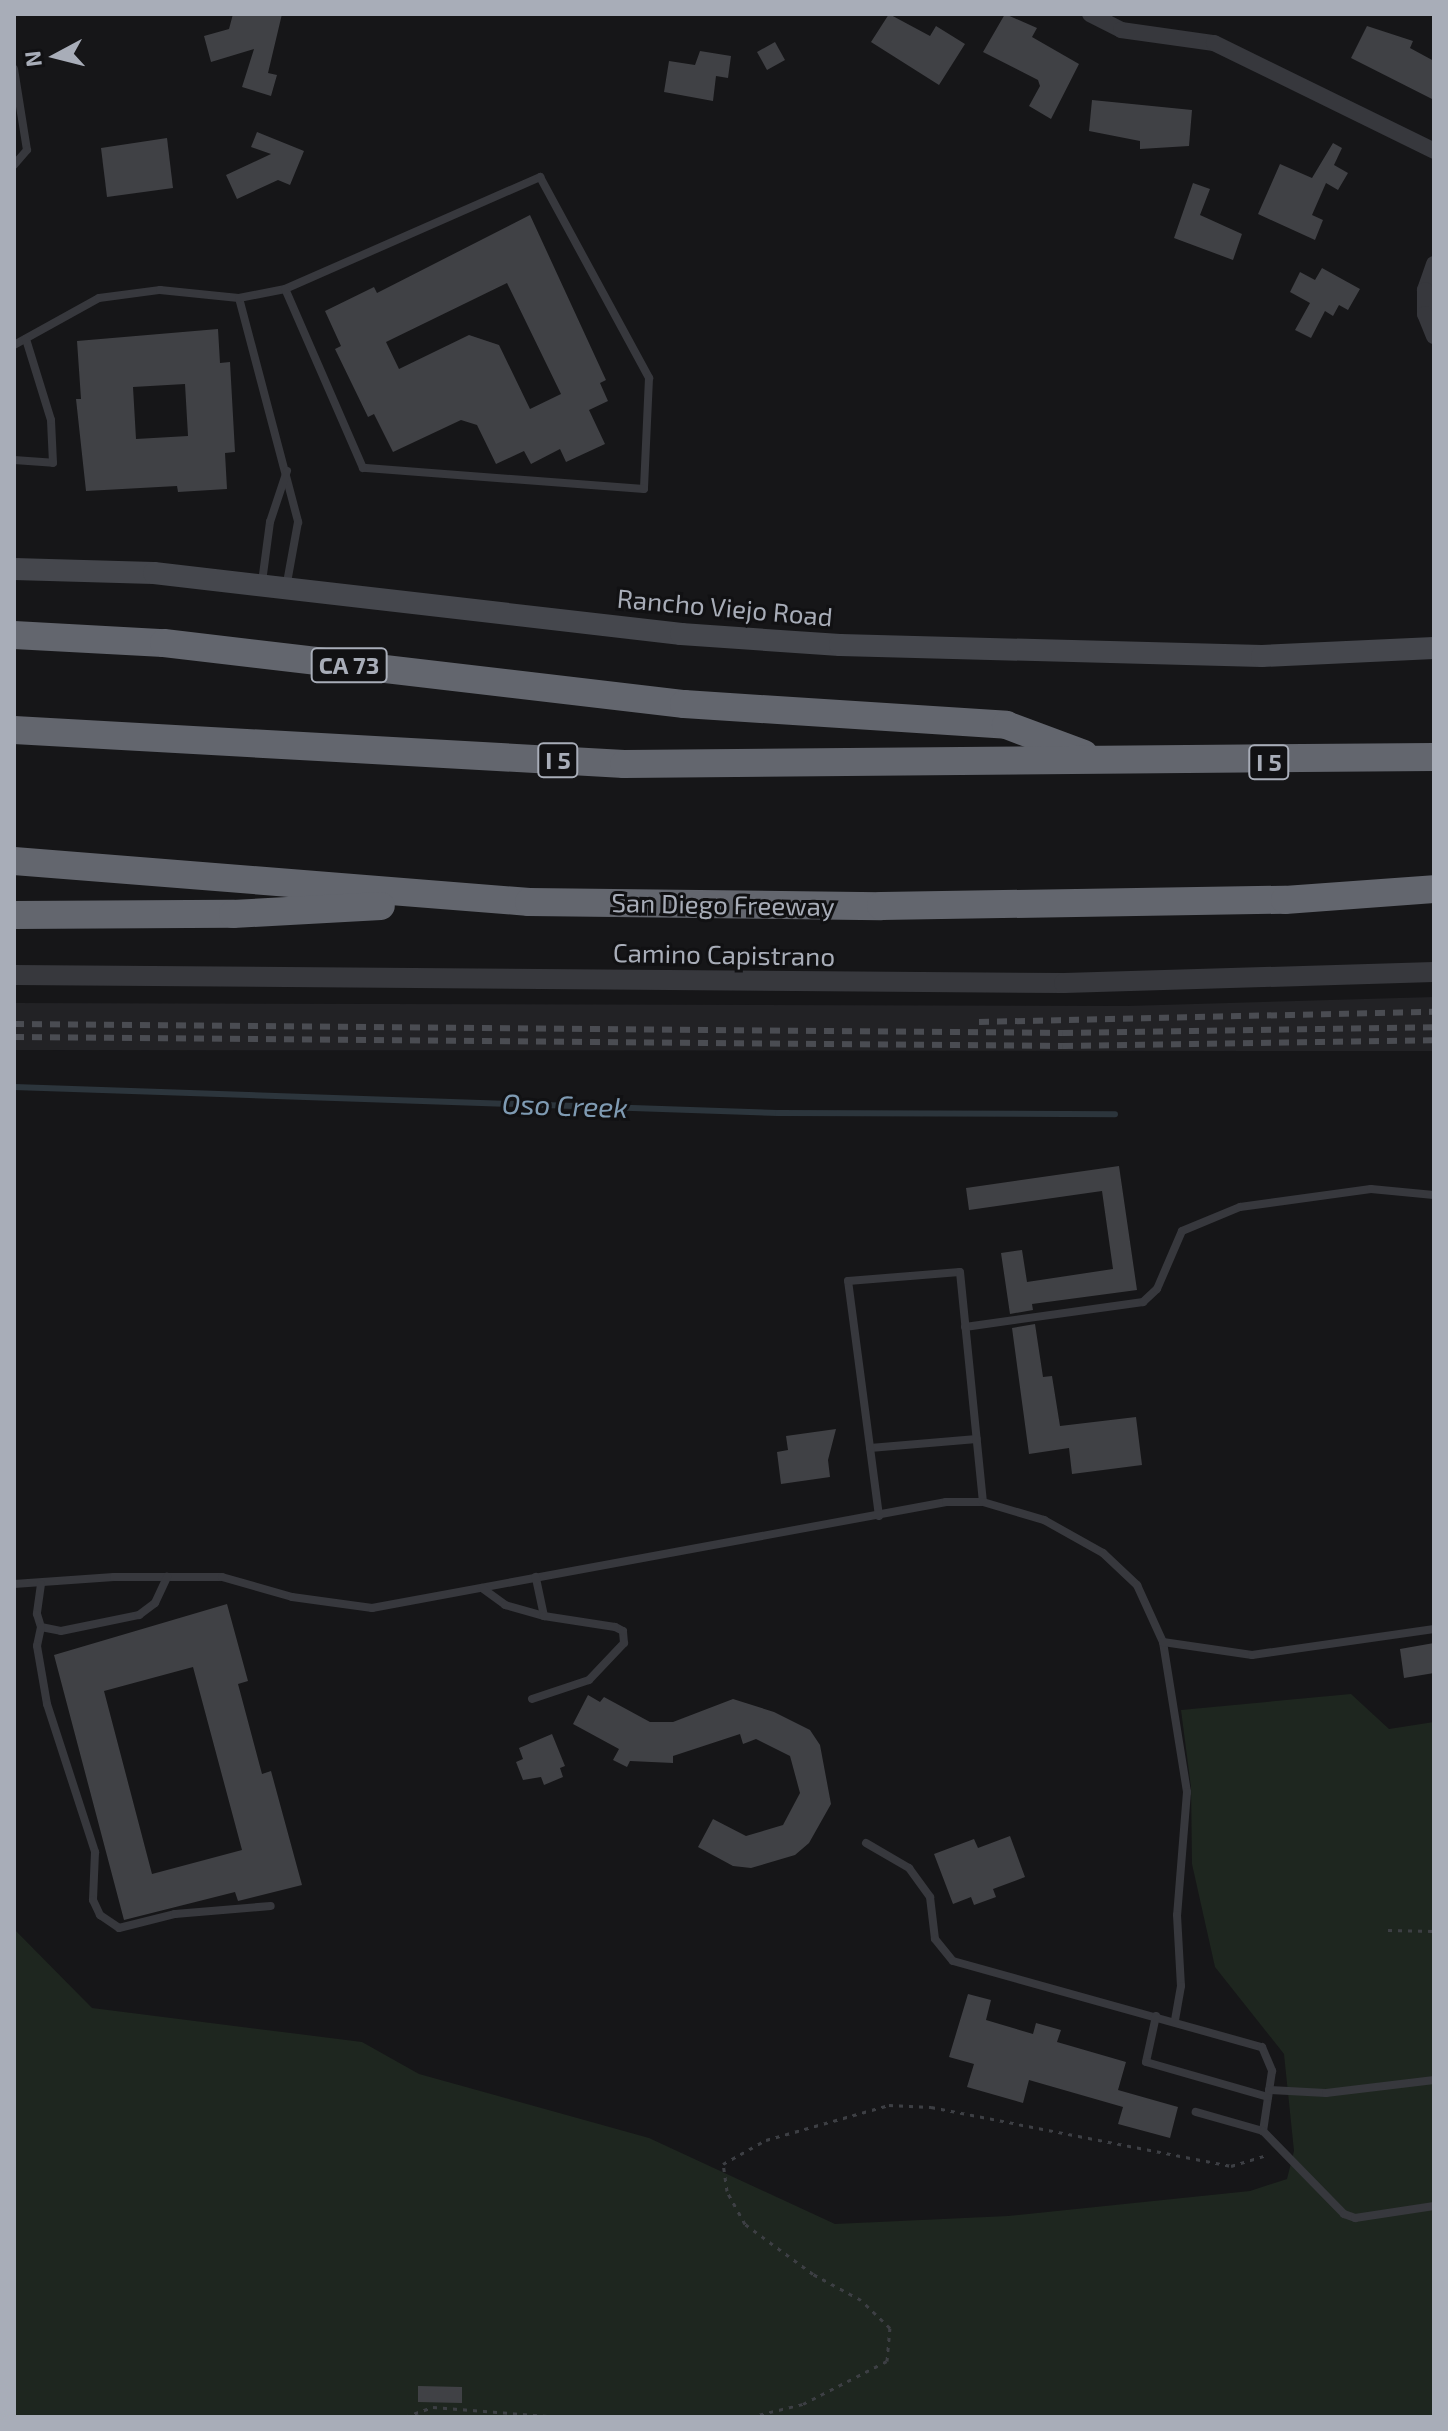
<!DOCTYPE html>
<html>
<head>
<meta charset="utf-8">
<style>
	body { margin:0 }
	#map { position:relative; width:1448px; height:2431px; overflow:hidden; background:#161618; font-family:"Exo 2",sans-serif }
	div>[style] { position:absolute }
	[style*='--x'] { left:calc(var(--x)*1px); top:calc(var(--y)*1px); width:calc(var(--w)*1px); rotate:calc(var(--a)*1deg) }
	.built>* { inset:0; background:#222225 }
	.green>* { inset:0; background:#1e261f }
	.stream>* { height:6px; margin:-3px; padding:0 3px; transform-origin:3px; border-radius:3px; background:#2c353c }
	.building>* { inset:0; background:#404145 }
	.path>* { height:3px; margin-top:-1.5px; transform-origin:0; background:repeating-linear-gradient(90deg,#3d3f44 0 4px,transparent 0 10px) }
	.service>* { height:8px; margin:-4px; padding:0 4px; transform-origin:4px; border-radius:4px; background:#37383d }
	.minor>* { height:16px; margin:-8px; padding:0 8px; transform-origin:8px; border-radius:8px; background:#37383d }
	.tertiary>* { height:20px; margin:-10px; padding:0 10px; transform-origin:10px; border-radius:10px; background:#37383d }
	.secondary>* { height:22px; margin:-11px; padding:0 11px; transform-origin:11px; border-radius:11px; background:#45474d }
	.motorway>* { height:28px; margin:-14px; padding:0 14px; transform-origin:14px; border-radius:14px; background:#63666e }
	.rail>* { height:6px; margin-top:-3px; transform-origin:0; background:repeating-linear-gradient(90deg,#4a4c52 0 10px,transparent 0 18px) }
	span { translate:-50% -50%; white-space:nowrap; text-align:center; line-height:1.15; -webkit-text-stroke:6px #111113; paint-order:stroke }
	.shield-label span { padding:2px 6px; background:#111113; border:2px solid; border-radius:6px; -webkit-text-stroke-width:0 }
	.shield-label { font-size:24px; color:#a8adb8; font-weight:700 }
	.street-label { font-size:26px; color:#a8adb8 }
	.water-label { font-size:28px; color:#7f9bb3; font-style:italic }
	.frame { position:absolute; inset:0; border:16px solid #a8adb8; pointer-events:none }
	.north { position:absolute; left:16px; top:16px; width:80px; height:80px; -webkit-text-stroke:6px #111113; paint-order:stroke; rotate:263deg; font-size:22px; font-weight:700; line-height:32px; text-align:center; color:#a8adb8 }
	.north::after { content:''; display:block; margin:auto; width:28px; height:36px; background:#a8adb8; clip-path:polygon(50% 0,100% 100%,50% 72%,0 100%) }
</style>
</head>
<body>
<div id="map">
	<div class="built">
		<div style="clip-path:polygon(1434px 997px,1434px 1051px,1421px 1051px,14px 1050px,14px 1003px,1127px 1006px)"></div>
	</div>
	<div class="green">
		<div style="clip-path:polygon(1351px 1694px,1389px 1729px,1434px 1722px,1434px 2417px,14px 2417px,14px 1929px,92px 2008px,362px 2042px,419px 2074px,649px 2138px,835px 2224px,1008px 2216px,1250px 2191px,1287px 2179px,1294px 2151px,1284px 2054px,1215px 1967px,1192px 1864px,1191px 1787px,1181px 1710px)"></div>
	</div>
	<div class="stream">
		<div style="--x:14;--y:1087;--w:764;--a:1.95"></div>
		<div style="--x:778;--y:1113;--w:337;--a:0.2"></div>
	</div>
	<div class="building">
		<div style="clip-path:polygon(233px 14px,282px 14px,268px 73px,277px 75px,271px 96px,242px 87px,254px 49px,211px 62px,204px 36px,229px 29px)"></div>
		<div style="clip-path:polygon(889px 14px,930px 36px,936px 26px,965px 44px,939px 85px,871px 42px)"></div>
		<div style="clip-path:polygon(1005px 14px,1037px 28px,1032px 37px,1079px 64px,1051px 119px,1029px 106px,1040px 86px,1038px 80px,983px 52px)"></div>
		<div style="clip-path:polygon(1367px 26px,1413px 41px,1410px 48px,1434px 61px,1434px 100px,1351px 58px)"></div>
		<div style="clip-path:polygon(775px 42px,785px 60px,767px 70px,757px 52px)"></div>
		<div style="clip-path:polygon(700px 51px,731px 56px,728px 78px,716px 76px,713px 101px,664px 92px,669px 61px,695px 65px)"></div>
		<div style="clip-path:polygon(1092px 100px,1192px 110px,1189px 146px,1140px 149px,1140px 141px,1089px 131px)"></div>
		<div style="clip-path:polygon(257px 132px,304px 151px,290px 185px,278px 180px,237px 199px,226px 175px,271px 154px,251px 147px)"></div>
		<div style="clip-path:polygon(167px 138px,173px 188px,107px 197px,101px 148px)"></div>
		<div style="clip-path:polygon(1333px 143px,1342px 148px,1334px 165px,1348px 173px,1338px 190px,1326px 183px,1312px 215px,1323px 220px,1315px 240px,1258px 214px,1280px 164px,1312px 178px)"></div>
		<div style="clip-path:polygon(1193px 183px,1210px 189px,1200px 215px,1242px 234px,1233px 260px,1174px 238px)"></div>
		<div style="clip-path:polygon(evenodd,530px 215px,606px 380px,600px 383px,608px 401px,589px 410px,605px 444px,566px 462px,560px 449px,531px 464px,524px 451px,496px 464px,477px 425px,461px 420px,393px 452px,374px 414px,368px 417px,335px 349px,341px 346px,325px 311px,374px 287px,377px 293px,530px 215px,507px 283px,561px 394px,530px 409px,499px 345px,469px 335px,399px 369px,386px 342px,507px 283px)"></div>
		<div style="clip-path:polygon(1322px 268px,1360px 289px,1348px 310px,1339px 305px,1333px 316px,1325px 311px,1311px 338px,1295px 330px,1310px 303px,1290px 292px,1300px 272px,1315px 280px)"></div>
		<div style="clip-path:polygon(evenodd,218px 329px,220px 363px,230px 362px,235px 452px,225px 453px,227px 489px,178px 492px,177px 486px,86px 491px,76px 399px,81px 399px,77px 341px,218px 329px,185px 384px,188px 436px,136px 439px,133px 387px,185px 384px)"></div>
		<div style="clip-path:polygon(1119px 1166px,1137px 1290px,1032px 1304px,1033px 1310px,1010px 1314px,1001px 1253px,1022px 1250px,1027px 1282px,1113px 1269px,1102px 1191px,969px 1210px,966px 1188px)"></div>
		<div style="clip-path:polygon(1035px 1324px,1043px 1377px,1052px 1376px,1060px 1426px,1136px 1417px,1142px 1465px,1072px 1474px,1069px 1448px,1029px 1454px,1012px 1328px)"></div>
		<div style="clip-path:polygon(836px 1429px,828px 1460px,830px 1477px,781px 1484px,777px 1452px,788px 1450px,786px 1436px)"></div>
		<div style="clip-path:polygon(evenodd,227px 1604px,248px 1681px,238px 1684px,262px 1774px,271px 1771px,302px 1885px,238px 1901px,235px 1892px,124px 1920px,54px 1655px,227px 1604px,193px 1667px,242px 1850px,152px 1874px,104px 1691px,193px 1667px)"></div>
		<div style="clip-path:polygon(1434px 1643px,1434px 1673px,1404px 1678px,1400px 1649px)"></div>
		<div style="clip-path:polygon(588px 1695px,600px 1702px,604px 1697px,650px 1722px,673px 1722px,733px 1699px,774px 1712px,810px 1730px,820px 1745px,831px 1804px,809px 1843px,795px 1855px,751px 1868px,733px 1866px,698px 1847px,713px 1819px,746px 1836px,783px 1825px,800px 1793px,790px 1756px,756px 1739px,743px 1744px,740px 1734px,673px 1756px,673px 1763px,630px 1761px,627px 1767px,613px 1760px,619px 1749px,573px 1724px)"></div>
		<div style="clip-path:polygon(552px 1734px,565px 1766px,560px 1768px,563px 1777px,544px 1785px,541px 1777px,523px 1780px,516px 1762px,523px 1759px,519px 1748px)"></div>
		<div style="clip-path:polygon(1010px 1836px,1025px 1877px,993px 1889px,996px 1897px,974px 1905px,971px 1897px,953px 1904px,934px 1854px,974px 1839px,978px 1848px)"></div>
		<div style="clip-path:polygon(968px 1994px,991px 2000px,986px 2020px,1033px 2034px,1036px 2023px,1061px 2030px,1057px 2042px,1126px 2062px,1118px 2090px,1178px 2107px,1170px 2138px,1118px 2124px,1123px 2107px,1029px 2080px,1023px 2103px,967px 2087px,974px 2064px,949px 2057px)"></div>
		<div style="clip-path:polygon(418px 2386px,462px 2387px,462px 2403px,418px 2402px)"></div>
	</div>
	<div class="path">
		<div style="--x:1388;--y:1930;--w:46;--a:1.2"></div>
		<div style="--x:405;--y:2417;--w:30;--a:-20"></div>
		<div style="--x:433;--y:2407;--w:128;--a:4.5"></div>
		<div style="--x:750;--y:2417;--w:55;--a:-13.8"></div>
		<div style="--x:803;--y:2404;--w:94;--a:-27.1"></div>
		<div style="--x:887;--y:2361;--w:33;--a:-85"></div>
		<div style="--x:890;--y:2328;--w:40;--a:-136"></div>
		<div style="--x:861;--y:2300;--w:55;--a:-151.6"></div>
		<div style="--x:813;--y:2274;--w:84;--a:-143.7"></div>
		<div style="--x:745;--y:2224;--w:38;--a:-119"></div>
		<div style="--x:727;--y:2191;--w:27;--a:-98"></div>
		<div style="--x:723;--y:2164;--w:49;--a:-29.2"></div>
		<div style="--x:766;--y:2140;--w:128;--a:-15.9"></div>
		<div style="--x:889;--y:2105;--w:42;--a:2.7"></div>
		<div style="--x:931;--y:2107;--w:306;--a:11.1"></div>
		<div style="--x:1231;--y:2166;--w:39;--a:-17"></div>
	</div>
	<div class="service">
		<div style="--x:14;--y:69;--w:82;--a:80.9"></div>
		<div style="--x:27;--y:150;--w:20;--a:131"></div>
		<div style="--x:239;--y:298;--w:232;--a:75.2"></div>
		<div style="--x:298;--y:522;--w:67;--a:100.3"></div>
		<div style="--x:14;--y:345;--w:97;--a:-28.9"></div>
		<div style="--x:99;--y:298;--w:62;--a:-7.5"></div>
		<div style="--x:160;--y:290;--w:79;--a:5.8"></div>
		<div style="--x:239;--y:298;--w:47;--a:-11.1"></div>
		<div style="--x:285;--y:289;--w:279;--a:-23.7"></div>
		<div style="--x:540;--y:177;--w:229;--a:61.5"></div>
		<div style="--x:649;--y:378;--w:111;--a:92.6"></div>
		<div style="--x:644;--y:489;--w:282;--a:-175.7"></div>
		<div style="--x:363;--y:468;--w:195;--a:-113.5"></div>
		<div style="--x:14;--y:460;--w:39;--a:4"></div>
		<div style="--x:53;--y:463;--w:43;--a:-92.7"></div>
		<div style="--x:51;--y:420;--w:85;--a:-107.2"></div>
		<div style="--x:262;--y:582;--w:61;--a:-82.4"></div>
		<div style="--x:270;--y:522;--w:54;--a:-71.6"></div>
		<div style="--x:965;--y:1327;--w:180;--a:-8"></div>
		<div style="--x:1143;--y:1302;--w:19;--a:-43"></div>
		<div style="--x:1157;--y:1289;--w:63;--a:-66.7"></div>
		<div style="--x:1182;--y:1231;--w:63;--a:-22.5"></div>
		<div style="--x:1240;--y:1207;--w:132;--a:-7.8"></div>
		<div style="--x:1371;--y:1189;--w:63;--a:5.4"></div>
		<div style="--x:870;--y:1448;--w:107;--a:-4.8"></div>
		<div style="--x:879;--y:1516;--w:237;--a:-97.5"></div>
		<div style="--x:848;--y:1281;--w:112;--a:-4.6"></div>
		<div style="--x:960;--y:1272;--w:231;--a:84.3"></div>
		<div style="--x:14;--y:1584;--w:100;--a:-4"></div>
		<div style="--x:114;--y:1577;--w:108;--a:0"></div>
		<div style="--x:222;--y:1577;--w:73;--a:15.9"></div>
		<div style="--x:292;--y:1597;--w:81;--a:7.8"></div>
		<div style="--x:372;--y:1608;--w:584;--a:-10.46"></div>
		<div style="--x:946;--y:1502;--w:37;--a:0"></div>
		<div style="--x:983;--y:1502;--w:64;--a:16.4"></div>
		<div style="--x:1044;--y:1520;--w:68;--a:29.2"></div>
		<div style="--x:1103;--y:1553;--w:47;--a:43.3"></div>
		<div style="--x:1137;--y:1585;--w:63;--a:65.5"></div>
		<div style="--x:1163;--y:1642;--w:152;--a:80.9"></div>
		<div style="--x:1187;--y:1792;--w:123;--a:94.6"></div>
		<div style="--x:1177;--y:1915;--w:71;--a:86.8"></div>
		<div style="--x:1181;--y:1986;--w:36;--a:100"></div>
		<div style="--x:41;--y:1584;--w:30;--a:98"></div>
		<div style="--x:37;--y:1614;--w:14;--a:73"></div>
		<div style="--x:41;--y:1627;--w:20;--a:11"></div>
		<div style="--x:61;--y:1631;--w:80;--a:-11.6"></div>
		<div style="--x:139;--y:1615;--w:20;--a:-37"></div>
		<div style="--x:155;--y:1603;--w:29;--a:-65"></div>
		<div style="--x:482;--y:1588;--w:29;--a:36"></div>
		<div style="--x:505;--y:1605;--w:41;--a:15.8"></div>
		<div style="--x:544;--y:1616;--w:40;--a:-102"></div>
		<div style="--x:41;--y:1627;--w:19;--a:102"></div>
		<div style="--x:37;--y:1646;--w:59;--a:80.2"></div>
		<div style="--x:47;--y:1704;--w:156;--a:72"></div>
		<div style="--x:95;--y:1852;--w:48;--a:92.4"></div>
		<div style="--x:93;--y:1900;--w:17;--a:65"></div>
		<div style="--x:100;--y:1915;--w:23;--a:34"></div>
		<div style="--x:119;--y:1928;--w:58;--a:-14"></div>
		<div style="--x:175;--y:1914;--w:96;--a:-4.8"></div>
		<div style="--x:1163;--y:1642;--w:90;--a:8.3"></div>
		<div style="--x:1252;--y:1655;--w:184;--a:-8.1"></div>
		<div style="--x:532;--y:1699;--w:60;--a:-18.4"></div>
		<div style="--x:589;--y:1680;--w:51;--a:-46.6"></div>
		<div style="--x:624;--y:1643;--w:12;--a:-95"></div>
		<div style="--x:623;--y:1631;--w:9;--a:-153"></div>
		<div style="--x:615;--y:1627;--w:72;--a:-171.2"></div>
		<div style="--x:866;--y:1843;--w:50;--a:30.2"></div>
		<div style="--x:909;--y:1868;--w:36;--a:54"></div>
		<div style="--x:930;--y:1897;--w:42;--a:83.2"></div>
		<div style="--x:935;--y:1939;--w:28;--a:51"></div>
		<div style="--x:953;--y:1961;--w:321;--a:15.6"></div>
		<div style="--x:1262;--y:2047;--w:26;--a:67"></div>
		<div style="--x:1272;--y:2071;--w:61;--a:98.5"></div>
		<div style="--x:1263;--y:2131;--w:70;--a:-164.2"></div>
		<div style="--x:1156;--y:2016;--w:47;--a:102.3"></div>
		<div style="--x:1146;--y:2062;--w:127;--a:16"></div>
		<div style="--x:1269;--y:2090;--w:57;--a:3"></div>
		<div style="--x:1326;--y:2093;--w:109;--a:-6.9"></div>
		<div style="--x:1263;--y:2131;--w:116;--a:45.7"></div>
		<div style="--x:1344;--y:2214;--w:12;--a:20"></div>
		<div style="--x:1355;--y:2218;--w:80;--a:-8.6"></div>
	</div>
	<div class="minor">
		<div style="--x:1090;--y:14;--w:35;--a:27"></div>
		<div style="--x:1121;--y:30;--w:94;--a:8"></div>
		<div style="--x:1214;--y:43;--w:245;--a:26.1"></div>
		<div style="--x:1434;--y:264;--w:28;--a:109"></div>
		<div style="--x:1425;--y:290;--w:24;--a:90"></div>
		<div style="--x:1425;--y:314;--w:24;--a:68"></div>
	</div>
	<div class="tertiary">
		<div style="--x:14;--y:975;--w:1050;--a:0.44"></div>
		<div style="--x:1064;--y:983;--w:370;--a:-1.7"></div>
	</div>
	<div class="secondary">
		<div style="--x:14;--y:569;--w:140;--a:1.6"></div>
		<div style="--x:154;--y:573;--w:531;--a:6.6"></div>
		<div style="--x:681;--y:634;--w:159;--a:4"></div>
		<div style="--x:840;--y:645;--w:422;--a:1.5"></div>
		<div style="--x:1262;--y:656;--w:172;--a:-2.7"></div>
	</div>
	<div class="motorway">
		<div style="--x:14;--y:635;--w:150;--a:3.1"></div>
		<div style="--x:164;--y:643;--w:524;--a:6.69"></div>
		<div style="--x:684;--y:704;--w:323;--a:3.7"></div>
		<div style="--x:1006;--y:725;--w:83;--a:20.4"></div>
		<div style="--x:14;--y:730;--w:611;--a:3.19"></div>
		<div style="--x:624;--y:764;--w:810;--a:-0.5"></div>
		<div style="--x:14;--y:861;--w:517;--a:4.55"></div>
		<div style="--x:529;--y:902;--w:352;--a:0.7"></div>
		<div style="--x:881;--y:906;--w:404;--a:-0.9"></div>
		<div style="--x:1285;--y:900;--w:149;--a:-4.2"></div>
		<div style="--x:14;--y:915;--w:219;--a:-0.3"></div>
		<div style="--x:233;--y:914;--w:148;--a:-3.1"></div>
	</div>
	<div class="rail">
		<div style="--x:979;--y:1022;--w:455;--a:-1.3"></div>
		<div style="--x:14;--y:1024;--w:1049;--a:0.49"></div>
		<div style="--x:1063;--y:1033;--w:371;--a:-0.9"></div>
		<div style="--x:14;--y:1037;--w:1049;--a:0.49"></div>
		<div style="--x:1063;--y:1046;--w:371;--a:-0.9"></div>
	</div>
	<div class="shield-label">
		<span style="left:349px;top:665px">CA 73</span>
		<span style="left:558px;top:760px">I 5</span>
		<span style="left:1269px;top:762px">I 5</span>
	</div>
	<div class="street-label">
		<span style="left:725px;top:607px;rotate:5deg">Rancho Viejo Road</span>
		<span style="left:723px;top:904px;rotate:1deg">San Diego Freeway</span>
		<span style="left:724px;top:954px;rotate:1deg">Camino Capistrano</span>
	</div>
	<div class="water-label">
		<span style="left:565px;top:1105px;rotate:2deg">Oso Creek</span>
	</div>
	<div class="frame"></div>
	<div class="north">N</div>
</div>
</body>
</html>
